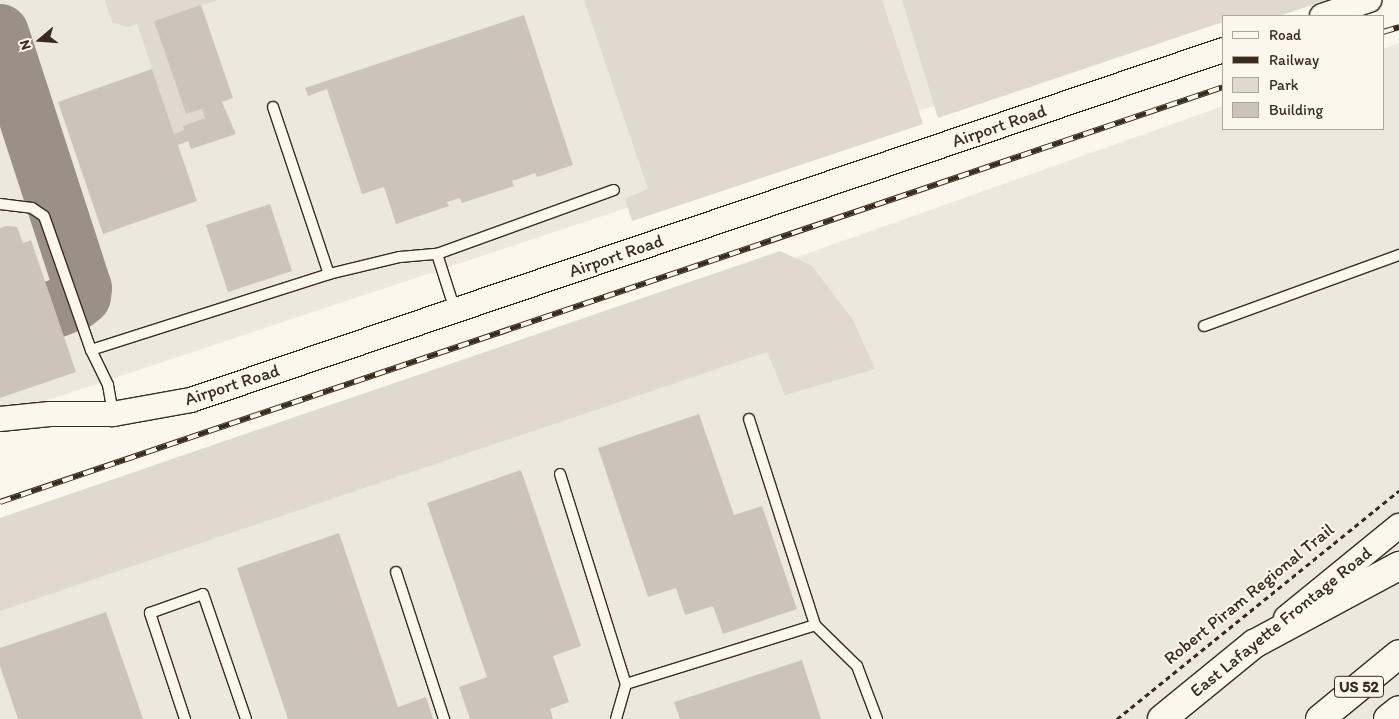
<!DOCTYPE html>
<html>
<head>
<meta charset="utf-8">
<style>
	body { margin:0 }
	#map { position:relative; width:1399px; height:719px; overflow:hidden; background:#fbf7ec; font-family:Itim,sans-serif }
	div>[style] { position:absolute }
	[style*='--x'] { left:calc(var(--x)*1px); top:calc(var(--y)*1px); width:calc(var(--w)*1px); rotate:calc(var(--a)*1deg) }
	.built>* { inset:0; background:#ede8dd }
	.green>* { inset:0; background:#dfd9ce }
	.taxiway>* { height:58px; margin:-29px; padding:0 29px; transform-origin:29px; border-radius:29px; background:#9b9085 }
	.building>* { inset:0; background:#ccc4b9 }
	.path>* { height:3px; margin-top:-1.5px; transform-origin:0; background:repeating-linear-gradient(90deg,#3b2a1e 0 5px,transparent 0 9px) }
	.roads { filter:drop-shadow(1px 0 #3b2a1e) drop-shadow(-1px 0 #3b2a1e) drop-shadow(0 1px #3b2a1e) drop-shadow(0 -1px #3b2a1e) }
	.service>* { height:10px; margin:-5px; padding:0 5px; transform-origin:5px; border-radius:5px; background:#fbf7ec }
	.tertiary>* { height:24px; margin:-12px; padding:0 12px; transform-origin:12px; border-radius:12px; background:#fbf7ec }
	.secondary>* { height:28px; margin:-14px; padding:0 14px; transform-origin:14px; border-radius:14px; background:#fbf7ec }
	.motorway>* { height:28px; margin:-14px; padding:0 14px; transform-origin:14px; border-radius:14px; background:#fbf7ec }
	.rail>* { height:5.5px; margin-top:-2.75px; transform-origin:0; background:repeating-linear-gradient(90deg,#fbf7ec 0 11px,#3b2a1e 0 22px); box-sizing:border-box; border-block:1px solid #3b2a1e }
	span { translate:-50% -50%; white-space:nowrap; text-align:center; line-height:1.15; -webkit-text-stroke:4.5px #fbf7ec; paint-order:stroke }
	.shield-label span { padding:1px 4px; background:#fbf7ec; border:1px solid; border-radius:4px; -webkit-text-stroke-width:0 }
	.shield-label { font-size:16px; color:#3b2a1e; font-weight:700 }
	.street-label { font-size:18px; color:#3b2a1e }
	.legend { position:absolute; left:1222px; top:15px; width:162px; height:115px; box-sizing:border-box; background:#fbf7ec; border:1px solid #aea59a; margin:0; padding:6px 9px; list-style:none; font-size:15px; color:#3b2a1e }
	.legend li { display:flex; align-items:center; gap:10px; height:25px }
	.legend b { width:25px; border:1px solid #aea59a }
	.north { position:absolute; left:15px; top:15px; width:50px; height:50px; -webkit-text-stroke:4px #fbf7ec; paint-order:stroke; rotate:252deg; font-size:14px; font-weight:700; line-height:20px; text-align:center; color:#3b2a1e }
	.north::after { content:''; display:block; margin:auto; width:18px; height:22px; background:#3b2a1e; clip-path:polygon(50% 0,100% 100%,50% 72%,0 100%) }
</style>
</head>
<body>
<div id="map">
	<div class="built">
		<div style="clip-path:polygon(0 0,1252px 0,0 416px)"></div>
		<div style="clip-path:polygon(1399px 43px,1399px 719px,0 719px,0 540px,1223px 106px,1223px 129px,1383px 129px,1383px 49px)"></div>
	</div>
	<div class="green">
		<div style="clip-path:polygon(105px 0,218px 0,154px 21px,186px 114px,202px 109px,205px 118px,183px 126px,184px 130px,174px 134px,137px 24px,127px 27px,112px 22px)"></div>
		<div style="clip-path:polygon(584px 0,882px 0,923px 124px,632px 221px,625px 199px,648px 189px)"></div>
		<div style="clip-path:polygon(902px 0,1328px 0,1279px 16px,1223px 16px,1223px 22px,938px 118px)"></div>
		<div style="clip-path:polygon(780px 251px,812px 266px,853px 320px,875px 369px,785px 395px,767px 352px,0 611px,0 518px)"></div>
	</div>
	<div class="taxiway">
		<div style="--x:0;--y:33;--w:268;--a:72"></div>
		<div style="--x:83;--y:288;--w:8;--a:97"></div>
		<div style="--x:82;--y:296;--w:8;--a:140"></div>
		<div style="--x:76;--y:301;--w:22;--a:159"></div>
	</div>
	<div class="building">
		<div style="clip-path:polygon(201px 5px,233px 98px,222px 102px,236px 134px,191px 149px,188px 141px,178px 145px,197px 201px,103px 234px,58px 102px,152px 69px,174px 134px,184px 130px,183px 126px,205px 118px,202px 109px,186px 114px,154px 21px)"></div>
		<div style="clip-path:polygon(524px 15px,573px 165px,537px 177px,535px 173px,512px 181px,514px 186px,462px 203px,460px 198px,447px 202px,449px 206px,396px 224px,384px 187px,362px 194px,327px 89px,308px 96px,305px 88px)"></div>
		<div style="clip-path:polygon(270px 204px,292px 271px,228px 292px,206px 225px)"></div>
		<div style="clip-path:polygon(6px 226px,17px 227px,23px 243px,31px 240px,76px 372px,0 398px,0 228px)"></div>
		<div style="clip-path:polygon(699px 414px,734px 515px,762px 506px,797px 609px,723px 634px,713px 606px,685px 615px,676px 588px,648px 597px,598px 448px)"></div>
		<div style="clip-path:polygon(521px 470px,581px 646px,553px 656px,569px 702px,550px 709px,553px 719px,470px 719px,459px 687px,487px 677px,427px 503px)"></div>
		<div style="clip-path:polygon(339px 533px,398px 707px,426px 697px,433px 719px,288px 719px,237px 568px)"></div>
		<div style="clip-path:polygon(106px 612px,143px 719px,18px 719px,0 666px,0 648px)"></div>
		<div style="clip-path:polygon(802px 660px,821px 719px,680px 719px,674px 702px)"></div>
	</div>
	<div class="path">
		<div style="--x:1117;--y:719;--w:363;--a:-39"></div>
	</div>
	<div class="roads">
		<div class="service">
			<div style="--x:273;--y:107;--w:176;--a:71.5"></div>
			<div style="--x:329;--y:274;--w:73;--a:-13.5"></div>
			<div style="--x:400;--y:257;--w:37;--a:-5"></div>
			<div style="--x:437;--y:254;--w:188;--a:-19.9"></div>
			<div style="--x:0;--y:204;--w:32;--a:7"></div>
			<div style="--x:32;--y:208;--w:14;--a:34"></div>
			<div style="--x:44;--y:216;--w:142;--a:70.7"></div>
			<div style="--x:91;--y:350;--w:39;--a:64"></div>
			<div style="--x:108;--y:385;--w:29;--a:80"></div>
			<div style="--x:437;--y:254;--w:59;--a:72.2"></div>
			<div style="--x:1204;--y:326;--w:208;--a:-20"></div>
			<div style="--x:91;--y:350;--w:250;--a:-17.7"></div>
			<div style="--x:749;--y:419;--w:216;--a:72.2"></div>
			<div style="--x:560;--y:474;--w:220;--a:72.6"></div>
			<div style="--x:396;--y:572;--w:155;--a:71.9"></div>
			<div style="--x:185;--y:719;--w:112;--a:-108.3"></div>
			<div style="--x:150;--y:613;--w:56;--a:-19.7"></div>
			<div style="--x:203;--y:594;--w:132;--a:71"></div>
			<div style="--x:616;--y:719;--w:36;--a:-74"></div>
			<div style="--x:626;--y:684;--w:198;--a:-17.3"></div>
			<div style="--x:815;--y:625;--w:59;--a:44.3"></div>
			<div style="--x:857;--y:666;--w:57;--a:69.3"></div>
		</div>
		<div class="tertiary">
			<div style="--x:1322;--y:16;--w:50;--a:-18.8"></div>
			<div style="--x:0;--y:419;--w:50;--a:-5.7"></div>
			<div style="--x:50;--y:414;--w:63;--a:0"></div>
			<div style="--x:113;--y:414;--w:79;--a:-10.2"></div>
			<div style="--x:191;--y:400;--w:1090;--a:-18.73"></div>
			<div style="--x:1286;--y:618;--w:146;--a:-39.2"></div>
		</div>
		<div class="secondary">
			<div style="--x:1162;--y:719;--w:119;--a:-39.2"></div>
		</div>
		<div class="motorway">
			<div style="--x:1254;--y:644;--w:165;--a:-28.3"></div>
			<div style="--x:1320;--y:719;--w:102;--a:-39.4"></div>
			<div style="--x:1388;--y:719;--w:14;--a:-39"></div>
		</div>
	</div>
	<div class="rail">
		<div style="--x:1383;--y:32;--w:17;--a:-17"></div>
		<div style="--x:0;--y:502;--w:1291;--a:-18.74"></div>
	</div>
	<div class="shield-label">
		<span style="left:1359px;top:687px">US 52</span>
	</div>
	<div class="street-label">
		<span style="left:999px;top:126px;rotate:-19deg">Airport Road</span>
		<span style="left:616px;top:256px;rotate:-19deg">Airport Road</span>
		<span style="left:232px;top:385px;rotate:-18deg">Airport Road</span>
		<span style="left:1249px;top:594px;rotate:-39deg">Robert Piram Regional Trail</span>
		<span style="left:1281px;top:622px;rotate:-39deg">East Lafayette Frontage Road</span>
	</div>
	<ul class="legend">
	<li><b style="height:6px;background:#fbf7ec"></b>Road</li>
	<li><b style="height:6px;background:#3b2a1e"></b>Railway</li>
	<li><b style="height:14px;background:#dfd9ce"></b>Park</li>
	<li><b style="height:14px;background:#ccc4b9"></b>Building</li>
	</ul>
	<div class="north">N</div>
</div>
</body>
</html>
